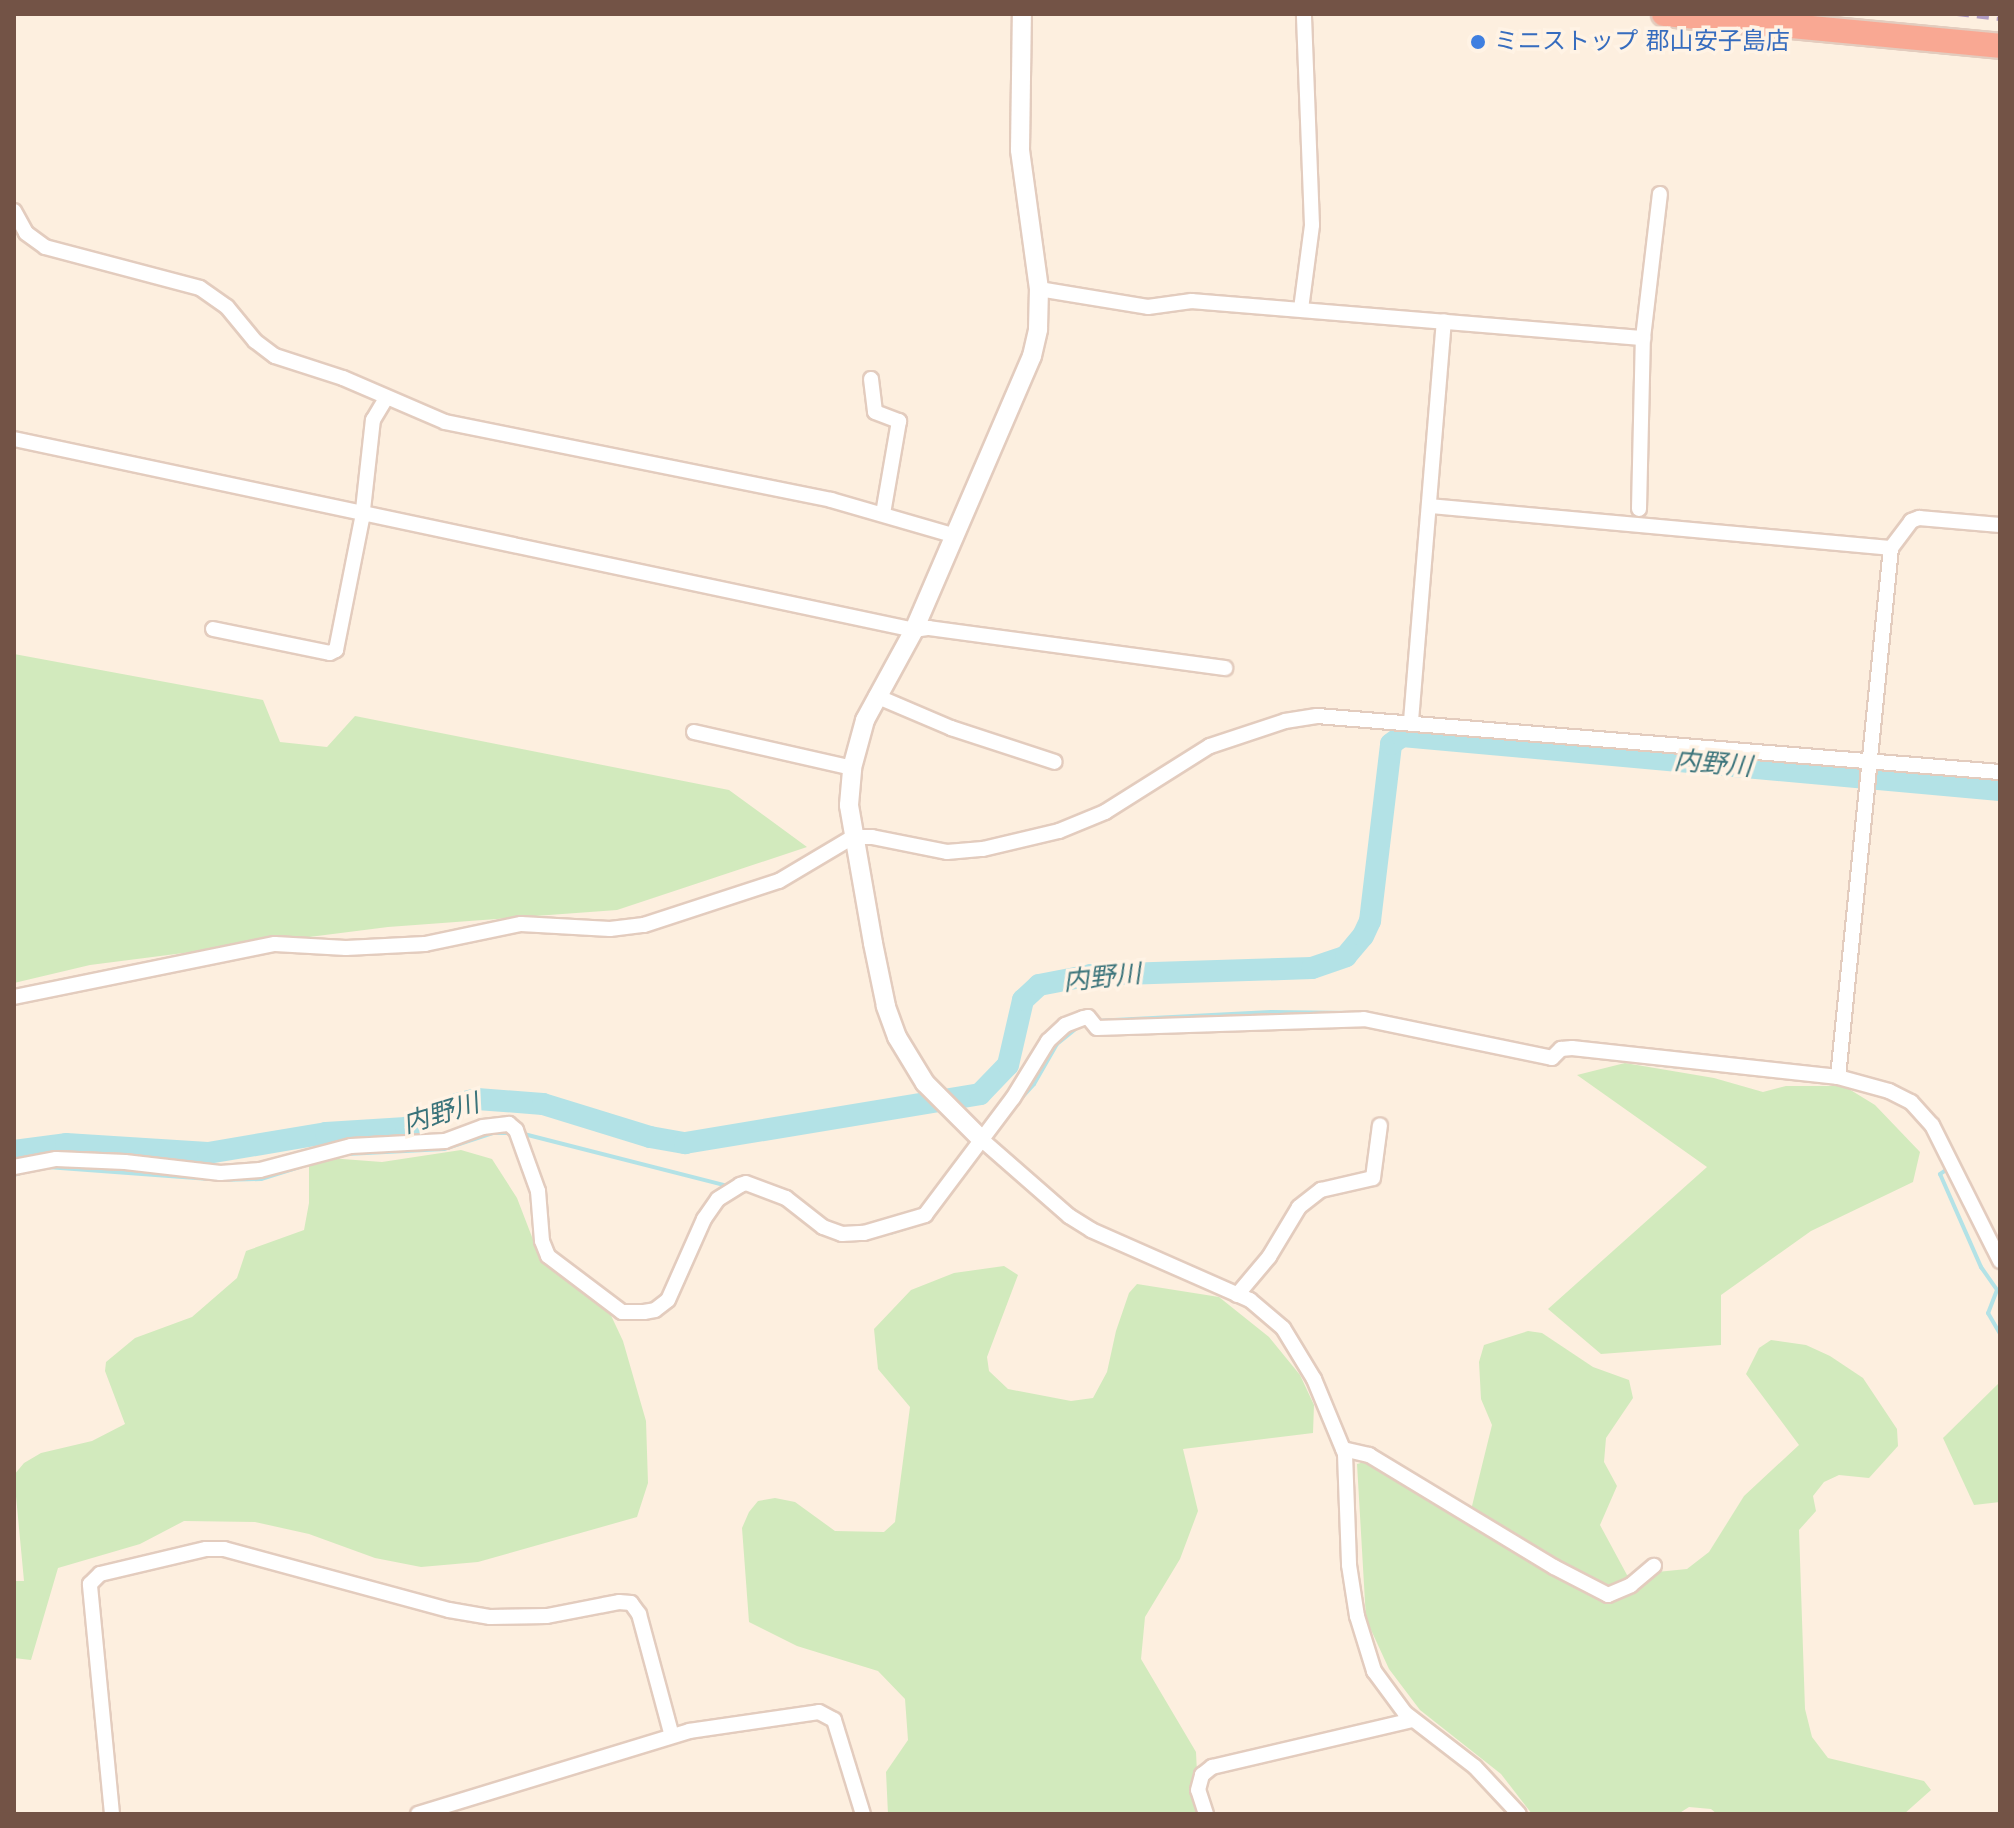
<!DOCTYPE html>
<html>
<head>
<meta charset="utf-8">
<style>
	body { margin:0 }
	#map { position:relative; width:2014px; height:1828px; overflow:hidden; background:#fdefdf; font-family:"DejaVu Sans","Noto Sans JP",sans-serif }
	div>[style] { position:absolute }
	[style*='--x'] { left:calc(var(--x)*1px); top:calc(var(--y)*1px); width:calc(var(--w)*1px); rotate:calc(var(--a)*1deg) }
	.green>* { inset:0; background:#d2eabd }
	.stream>* { height:4px; margin:-2px; padding:0 2px; transform-origin:2px; border-radius:2px; background:#b3e2e6 }
	.river>* { height:22px; margin:-11px; padding:0 11px; transform-origin:11px; border-radius:11px; background:#b3e2e6 }
	.roads { filter:drop-shadow(2px 0 #e3ccbe) drop-shadow(-2px 0 #e3ccbe) drop-shadow(0 2px #e3ccbe) drop-shadow(0 -2px #e3ccbe) }
	.street>* { height:14px; margin:-7px; padding:0 7px; transform-origin:7px; border-radius:7px; background:#fff }
	.secondary>* { height:18px; margin:-9px; padding:0 9px; transform-origin:9px; border-radius:9px; background:#fff }
	.highway>* { height:24px; margin:-12px; padding:0 12px; transform-origin:12px; border-radius:12px; background:#f9a893 }
	.rail>* { height:4px; margin-top:-2px; transform-origin:0; background:repeating-linear-gradient(90deg,#b19ec5 0 12px,transparent 0 20px) }
	.dots>* { width:22px; height:22px; translate:-50% -50%; box-sizing:border-box; border:4px solid #fff3e5; border-radius:50% }
	span { translate:-50% -50%; white-space:nowrap; text-align:center; line-height:1.15; -webkit-text-stroke:7px #fff3e5; paint-order:stroke }
	.shop-label { font-size:24px; color:#366cbe }
	.left { translate:0 -50%; text-align:left }
	.water-label { font-size:26px; color:#3a737a; font-style:italic }
	.frame { position:absolute; inset:0; border:16px solid #735346; pointer-events:none }
</style>
</head>
<body>
<div id="map">
	<div class="green">
		<div style="clip-path:polygon(14px 654px,263px 700px,280px 742px,327px 747px,355px 716px,729px 790px,807px 847px,617px 910px,388px 927px,90px 965px,14px 983px)"></div>
		<div style="clip-path:polygon(1625px 1063px,1714px 1078px,1763px 1092px,1786px 1086px,1844px 1086px,1875px 1105px,1920px 1152px,1913px 1182px,1811px 1231px,1721px 1295px,1721px 1345px,1601px 1354px,1548px 1309px,1707px 1167px,1577px 1075px)"></div>
		<div style="clip-path:polygon(461px 1150px,492px 1159px,517px 1198px,537px 1250px,552px 1269px,608px 1309px,623px 1341px,646px 1421px,648px 1483px,637px 1517px,478px 1562px,421px 1567px,375px 1558px,309px 1534px,255px 1522px,184px 1521px,140px 1544px,58px 1568px,31px 1660px,14px 1658px,14px 1581px,24px 1581px,14px 1475px,24px 1463px,41px 1453px,92px 1441px,125px 1424px,105px 1371px,106px 1362px,135px 1338px,192px 1317px,237px 1278px,246px 1251px,304px 1230px,309px 1203px,309px 1165px,329px 1158px,382px 1162px)"></div>
		<div style="clip-path:polygon(1004px 1266px,1018px 1275px,987px 1357px,989px 1371px,1008px 1389px,1071px 1401px,1093px 1398px,1107px 1372px,1116px 1331px,1129px 1293px,1137px 1284px,1219px 1297px,1269px 1337px,1300px 1375px,1314px 1405px,1313px 1433px,1183px 1449px,1198px 1511px,1180px 1559px,1145px 1617px,1141px 1659px,1196px 1752px,1199px 1814px,888px 1814px,886px 1772px,908px 1740px,905px 1699px,878px 1671px,797px 1646px,749px 1622px,742px 1528px,749px 1512px,758px 1501px,775px 1498px,795px 1502px,835px 1531px,884px 1532px,895px 1522px,910px 1407px,878px 1369px,874px 1329px,911px 1290px,954px 1273px)"></div>
		<div style="clip-path:polygon(1528px 1331px,1542px 1333px,1593px 1367px,1629px 1380px,1633px 1398px,1606px 1438px,1604px 1462px,1617px 1486px,1600px 1525px,1627px 1575px,1687px 1569px,1709px 1552px,1744px 1496px,1799px 1445px,1746px 1374px,1759px 1348px,1771px 1340px,1806px 1345px,1830px 1356px,1863px 1378px,1897px 1429px,1898px 1446px,1869px 1478px,1839px 1475px,1824px 1482px,1813px 1496px,1816px 1511px,1799px 1530px,1805px 1709px,1812px 1737px,1828px 1758px,1924px 1781px,1931px 1790px,1904px 1814px,1717px 1814px,1711px 1809px,1689px 1807px,1678px 1814px,1532px 1814px,1501px 1774px,1420px 1710px,1389px 1669px,1366px 1619px,1357px 1464px,1364px 1462px,1462px 1508px,1472px 1506px,1492px 1425px,1481px 1399px,1479px 1362px,1484px 1345px)"></div>
		<div style="clip-path:polygon(2000px 1382px,2000px 1502px,1974px 1505px,1943px 1438px)"></div>
	</div>
	<div class="stream">
		<div style="--x:1094;--y:1021;--w:177;--a:-2.9"></div>
		<div style="--x:1271;--y:1012;--w:82;--a:0.7"></div>
		<div style="--x:1569;--y:1054;--w:120;--a:6.7"></div>
		<div style="--x:1017;--y:1103;--w:25;--a:-48"></div>
		<div style="--x:1034;--y:1084;--w:46;--a:-60.1"></div>
		<div style="--x:1057;--y:1044;--w:27;--a:-39"></div>
		<div style="--x:520;--y:1133;--w:215;--a:14.3"></div>
		<div style="--x:347;--y:1154;--w:97;--a:-3"></div>
		<div style="--x:444;--y:1149;--w:52;--a:-18.1"></div>
		<div style="--x:493;--y:1133;--w:18;--a:0"></div>
		<div style="--x:47;--y:1167;--w:163;--a:4.2"></div>
		<div style="--x:1949;--y:1168;--w:11;--a:146"></div>
		<div style="--x:1940;--y:1174;--w:102;--a:66.2"></div>
		<div style="--x:1981;--y:1267;--w:28;--a:55"></div>
		<div style="--x:1997;--y:1290;--w:25;--a:111"></div>
		<div style="--x:1988;--y:1313;--w:24;--a:60"></div>
		<div style="--x:14;--y:1175;--w:14;--a:-17"></div>
		<div style="--x:219;--y:1180;--w:42;--a:-1.4"></div>
		<div style="--x:261;--y:1179;--w:41;--a:-17.1"></div>
		<div style="--x:1976;--y:1228;--w:48;--a:60.3"></div>
		<div style="--x:890;--y:1233;--w:37;--a:-17"></div>
		<div style="--x:925;--y:1222;--w:50;--a:-49.9"></div>
	</div>
	<div class="river">
		<div style="--x:14;--y:1151;--w:52;--a:-7.7"></div>
		<div style="--x:66;--y:1144;--w:142;--a:3.6"></div>
		<div style="--x:208;--y:1153;--w:120;--a:-9.6"></div>
		<div style="--x:326;--y:1133;--w:80;--a:-3.6"></div>
		<div style="--x:406;--y:1128;--w:56;--a:-25.2"></div>
		<div style="--x:457;--y:1104;--w:21;--a:-14"></div>
		<div style="--x:477;--y:1099;--w:66;--a:4.3"></div>
		<div style="--x:543;--y:1104;--w:112;--a:17.1"></div>
		<div style="--x:650;--y:1137;--w:36;--a:10"></div>
		<div style="--x:685;--y:1143;--w:299;--a:-9.4"></div>
		<div style="--x:980;--y:1094;--w:40;--a:-46"></div>
		<div style="--x:1008;--y:1065;--w:67;--a:-77"></div>
		<div style="--x:1023;--y:1000;--w:22;--a:-43"></div>
		<div style="--x:1039;--y:985;--w:53;--a:-10.9"></div>
		<div style="--x:1091;--y:975;--w:221;--a:-1.8"></div>
		<div style="--x:1312;--y:968;--w:36;--a:-19"></div>
		<div style="--x:1346;--y:956;--w:26;--a:-50"></div>
		<div style="--x:1363;--y:936;--w:17;--a:-65"></div>
		<div style="--x:1370;--y:921;--w:178;--a:-83.2"></div>
		<div style="--x:1391;--y:744;--w:14;--a:-36"></div>
		<div style="--x:1402;--y:736;--w:600;--a:5.16"></div>
	</div>
	<div class="roads">
		<div class="street">
			<div style="--x:14;--y:211;--w:25;--a:61"></div>
			<div style="--x:26;--y:233;--w:24;--a:36"></div>
			<div style="--x:45;--y:247;--w:160;--a:14.8"></div>
			<div style="--x:200;--y:288;--w:33;--a:35"></div>
			<div style="--x:227;--y:307;--w:44;--a:50.5"></div>
			<div style="--x:255;--y:341;--w:25;--a:37"></div>
			<div style="--x:275;--y:356;--w:71;--a:17.9"></div>
			<div style="--x:343;--y:378;--w:111;--a:23.3"></div>
			<div style="--x:445;--y:422;--w:394;--a:11.4"></div>
			<div style="--x:831;--y:500;--w:130;--a:16.1"></div>
			<div style="--x:1039;--y:289;--w:110;--a:9.4"></div>
			<div style="--x:1148;--y:307;--w:44;--a:-7.8"></div>
			<div style="--x:1192;--y:301;--w:453;--a:4.7"></div>
			<div style="--x:1301;--y:309;--w:85;--a:-82.5"></div>
			<div style="--x:1312;--y:225;--w:211;--a:-92.2"></div>
			<div style="--x:871;--y:379;--w:33;--a:83"></div>
			<div style="--x:875;--y:412;--w:26;--a:21"></div>
			<div style="--x:899;--y:421;--w:94;--a:99.8"></div>
			<div style="--x:14;--y:439;--w:920;--a:11.98"></div>
			<div style="--x:914;--y:630;--w:15;--a:-8"></div>
			<div style="--x:929;--y:628;--w:299;--a:7.7"></div>
			<div style="--x:1430;--y:506;--w:463;--a:5.2"></div>
			<div style="--x:1639;--y:509;--w:171;--a:-88.7"></div>
			<div style="--x:1643;--y:338;--w:145;--a:-83.3"></div>
			<div style="--x:213;--y:629;--w:119;--a:11.6"></div>
			<div style="--x:330;--y:653;--w:7;--a:-27"></div>
			<div style="--x:336;--y:650;--w:134;--a:-78.8"></div>
			<div style="--x:362;--y:519;--w:100;--a:-83.7"></div>
			<div style="--x:373;--y:420;--w:26;--a:-59"></div>
			<div style="--x:876;--y:696;--w:82;--a:23.1"></div>
			<div style="--x:951;--y:728;--w:109;--a:18.1"></div>
			<div style="--x:1411;--y:721;--w:401;--a:-85.3"></div>
			<div style="--x:694;--y:732;--w:162;--a:12.8"></div>
			<div style="--x:14;--y:997;--w:266;--a:-11.5"></div>
			<div style="--x:275;--y:944;--w:71;--a:3.2"></div>
			<div style="--x:346;--y:948;--w:79;--a:-2.9"></div>
			<div style="--x:425;--y:944;--w:98;--a:-11.8"></div>
			<div style="--x:521;--y:924;--w:89;--a:3.2"></div>
			<div style="--x:610;--y:929;--w:34;--a:-7"></div>
			<div style="--x:644;--y:925;--w:142;--a:-18.1"></div>
			<div style="--x:779;--y:881;--w:86;--a:-30.7"></div>
			<div style="--x:853;--y:837;--w:19;--a:0"></div>
			<div style="--x:872;--y:837;--w:76;--a:11.3"></div>
			<div style="--x:947;--y:852;--w:36;--a:-5"></div>
			<div style="--x:983;--y:849;--w:78;--a:-13.3"></div>
			<div style="--x:1059;--y:831;--w:50;--a:-22.4"></div>
			<div style="--x:1105;--y:812;--w:124;--a:-32.2"></div>
			<div style="--x:1210;--y:746;--w:79;--a:-18.4"></div>
			<div style="--x:1285;--y:721;--w:32;--a:-9"></div>
			<div style="--x:1317;--y:716;--w:685;--a:4.69"></div>
			<div style="--x:1838;--y:1077;--w:532;--a:-84.28"></div>
			<div style="--x:1891;--y:548;--w:34;--a:-53"></div>
			<div style="--x:1911;--y:521;--w:9;--a:-21"></div>
			<div style="--x:1919;--y:518;--w:81;--a:4.9"></div>
			<div style="--x:981;--y:1139;--w:117;--a:41.2"></div>
			<div style="--x:1069;--y:1216;--w:26;--a:32"></div>
			<div style="--x:1091;--y:1230;--w:174;--a:23.8"></div>
			<div style="--x:1250;--y:1300;--w:43;--a:40.3"></div>
			<div style="--x:1283;--y:1328;--w:60;--a:58.7"></div>
			<div style="--x:1314;--y:1379;--w:81;--a:67.5"></div>
			<div style="--x:1345;--y:1454;--w:111;--a:87.9"></div>
			<div style="--x:1349;--y:1565;--w:52;--a:81.1"></div>
			<div style="--x:1357;--y:1616;--w:58;--a:72.8"></div>
			<div style="--x:1374;--y:1671;--w:52;--a:53.6"></div>
			<div style="--x:1405;--y:1713;--w:88;--a:37.6"></div>
			<div style="--x:1475;--y:1767;--w:64;--a:46.9"></div>
			<div style="--x:14;--y:1167;--w:43;--a:-10.8"></div>
			<div style="--x:56;--y:1159;--w:69;--a:2.5"></div>
			<div style="--x:125;--y:1162;--w:96;--a:6.6"></div>
			<div style="--x:220;--y:1173;--w:40;--a:-4.3"></div>
			<div style="--x:260;--y:1170;--w:94;--a:-14.8"></div>
			<div style="--x:351;--y:1146;--w:94;--a:-3"></div>
			<div style="--x:445;--y:1141;--w:40;--a:-20.2"></div>
			<div style="--x:483;--y:1127;--w:26;--a:-7"></div>
			<div style="--x:509;--y:1124;--w:9;--a:41"></div>
			<div style="--x:516;--y:1130;--w:65;--a:70.2"></div>
			<div style="--x:538;--y:1191;--w:50;--a:85.4"></div>
			<div style="--x:542;--y:1241;--w:16;--a:68"></div>
			<div style="--x:548;--y:1256;--w:93;--a:37.1"></div>
			<div style="--x:622;--y:1312;--w:22;--a:0"></div>
			<div style="--x:644;--y:1312;--w:11;--a:-10"></div>
			<div style="--x:655;--y:1310;--w:16;--a:-38"></div>
			<div style="--x:668;--y:1300;--w:89;--a:-66"></div>
			<div style="--x:704;--y:1219;--w:24;--a:-55"></div>
			<div style="--x:718;--y:1199;--w:26;--a:-32"></div>
			<div style="--x:740;--y:1185;--w:6;--a:-18"></div>
			<div style="--x:746;--y:1183;--w:43;--a:20.6"></div>
			<div style="--x:786;--y:1198;--w:47;--a:38.1"></div>
			<div style="--x:823;--y:1227;--w:20;--a:20"></div>
			<div style="--x:842;--y:1234;--w:22;--a:-3"></div>
			<div style="--x:864;--y:1233;--w:64;--a:-16.4"></div>
			<div style="--x:925;--y:1215;--w:146;--a:-53.1"></div>
			<div style="--x:1013;--y:1098;--w:67;--a:-58.4"></div>
			<div style="--x:1048;--y:1041;--w:23;--a:-43"></div>
			<div style="--x:1065;--y:1025;--w:19;--a:-21"></div>
			<div style="--x:1083;--y:1018;--w:5;--a:-11"></div>
			<div style="--x:1088;--y:1017;--w:14;--a:51"></div>
			<div style="--x:1097;--y:1028;--w:267;--a:-1.9"></div>
			<div style="--x:1364;--y:1019;--w:192;--a:11.7"></div>
			<div style="--x:1552;--y:1058;--w:13;--a:-45"></div>
			<div style="--x:1561;--y:1049;--w:11;--a:-5"></div>
			<div style="--x:1572;--y:1048;--w:268;--a:6.2"></div>
			<div style="--x:1838;--y:1077;--w:53;--a:15.4"></div>
			<div style="--x:1889;--y:1091;--w:25;--a:27"></div>
			<div style="--x:1911;--y:1102;--w:31;--a:48"></div>
			<div style="--x:1932;--y:1125;--w:152;--a:63.4"></div>
			<div style="--x:1237;--y:1295;--w:50;--a:-49.9"></div>
			<div style="--x:1269;--y:1257;--w:58;--a:-59"></div>
			<div style="--x:1299;--y:1207;--w:28;--a:-38"></div>
			<div style="--x:1321;--y:1190;--w:53;--a:-13"></div>
			<div style="--x:1373;--y:1178;--w:53;--a:-82.5"></div>
			<div style="--x:1343;--y:1449;--w:27;--a:13"></div>
			<div style="--x:1369;--y:1455;--w:216;--a:31.2"></div>
			<div style="--x:1554;--y:1567;--w:61;--a:27.4"></div>
			<div style="--x:1608;--y:1595;--w:25;--a:-23"></div>
			<div style="--x:1631;--y:1585;--w:30;--a:-40"></div>
			<div style="--x:112;--y:1814;--w:231;--a:-95.5"></div>
			<div style="--x:90;--y:1584;--w:14;--a:-45"></div>
			<div style="--x:100;--y:1574;--w:109;--a:-13.3"></div>
			<div style="--x:206;--y:1549;--w:18;--a:0"></div>
			<div style="--x:224;--y:1549;--w:233;--a:15.2"></div>
			<div style="--x:449;--y:1610;--w:42;--a:9.7"></div>
			<div style="--x:490;--y:1617;--w:57;--a:-1"></div>
			<div style="--x:547;--y:1616;--w:73;--a:-11"></div>
			<div style="--x:619;--y:1602;--w:12;--a:5"></div>
			<div style="--x:631;--y:1603;--w:14;--a:54"></div>
			<div style="--x:639;--y:1614;--w:126;--a:74.9"></div>
			<div style="--x:418;--y:1814;--w:283;--a:-17"></div>
			<div style="--x:689;--y:1731;--w:131;--a:-8.3"></div>
			<div style="--x:819;--y:1712;--w:17;--a:28"></div>
			<div style="--x:834;--y:1720;--w:98;--a:72.9"></div>
			<div style="--x:1206;--y:1814;--w:25;--a:-108"></div>
			<div style="--x:1198;--y:1790;--w:16;--a:-75"></div>
			<div style="--x:1202;--y:1775;--w:13;--a:-39"></div>
			<div style="--x:1212;--y:1767;--w:206;--a:-13.2"></div>
		</div>
		<div class="secondary">
			<div style="--x:981;--y:1139;--w:79;--a:-135"></div>
			<div style="--x:925;--y:1083;--w:54;--a:-121.3"></div>
			<div style="--x:897;--y:1037;--w:33;--a:-110"></div>
			<div style="--x:886;--y:1006;--w:64;--a:-101.7"></div>
			<div style="--x:873;--y:943;--w:140;--a:-99.9"></div>
			<div style="--x:849;--y:805;--w:37;--a:-85"></div>
			<div style="--x:852;--y:768;--w:50;--a:-74.8"></div>
			<div style="--x:865;--y:720;--w:102;--a:-61.4"></div>
			<div style="--x:914;--y:630;--w:298;--a:-66.7"></div>
			<div style="--x:1032;--y:356;--w:28;--a:-77"></div>
			<div style="--x:1038;--y:329;--w:40;--a:-88.6"></div>
			<div style="--x:1039;--y:289;--w:140;--a:-97.8"></div>
			<div style="--x:1020;--y:150;--w:136;--a:-89.2"></div>
		</div>
		<div class="highway">
			<div style="--x:1664;--y:14;--w:338;--a:5.4"></div>
		</div>
	</div>
	<div class="rail">
		<div style="--x:1957;--y:14;--w:43;--a:6.6"></div>
	</div>
	<div class="dots">
		<div style="left:1478px;top:42px;background:#3f7fe0"></div>
	</div>
	<div class="shop-label">
		<span class="left" style="left:1494px;top:42px">ミニストップ 郡山安子島店</span>
	</div>
	<div class="water-label">
		<span style="left:1713px;top:764px;rotate:5deg">内野川</span>
		<span style="left:1102px;top:978px;rotate:-6deg">内野川</span>
		<span style="left:441px;top:1114px;rotate:-17deg">内野川</span>
	</div>
	<div class="frame"></div>
</div>
</body>
</html>
